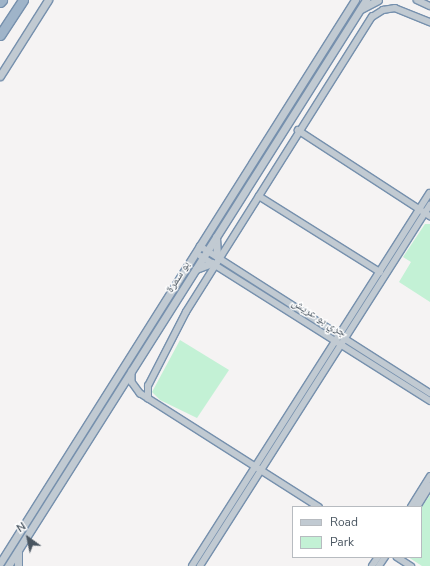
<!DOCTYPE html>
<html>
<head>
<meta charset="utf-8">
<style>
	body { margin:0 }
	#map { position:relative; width:430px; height:566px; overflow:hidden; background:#f5f3f3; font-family:"Nunito Sans","Noto Naskh Arabic",sans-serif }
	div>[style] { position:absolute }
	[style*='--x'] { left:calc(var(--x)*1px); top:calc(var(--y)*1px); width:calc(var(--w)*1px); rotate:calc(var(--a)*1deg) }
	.green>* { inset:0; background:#c3f1d5 }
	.roads { filter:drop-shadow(1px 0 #7690ad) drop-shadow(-1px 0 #7690ad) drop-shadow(0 1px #7690ad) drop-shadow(0 -1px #7690ad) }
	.minor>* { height:5.5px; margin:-2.75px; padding:0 2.75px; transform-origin:2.75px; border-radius:2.75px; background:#c1cad2 }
	.tertiary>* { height:7px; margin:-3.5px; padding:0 3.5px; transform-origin:3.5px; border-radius:3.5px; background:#c1cad2 }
	.trunk>* { height:9px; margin:-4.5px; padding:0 4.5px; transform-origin:4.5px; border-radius:4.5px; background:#9fb4c9 }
	span { translate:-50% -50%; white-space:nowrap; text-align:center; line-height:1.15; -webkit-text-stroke:3px #fff; paint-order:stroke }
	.street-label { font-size:12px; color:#4a5661 }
	.legend { position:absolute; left:292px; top:506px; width:130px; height:52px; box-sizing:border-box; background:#fff; border:1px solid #b7bbc0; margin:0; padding:5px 7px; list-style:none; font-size:12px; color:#4a5661 }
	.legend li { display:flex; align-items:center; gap:8px; height:20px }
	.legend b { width:20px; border:1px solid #b7bbc0 }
	.north { position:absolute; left:8px; top:518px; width:40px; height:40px; -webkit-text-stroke:3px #fff; paint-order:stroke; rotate:327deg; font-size:11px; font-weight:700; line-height:16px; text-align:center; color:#4a5661 }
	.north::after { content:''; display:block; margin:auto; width:14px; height:18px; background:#4a5661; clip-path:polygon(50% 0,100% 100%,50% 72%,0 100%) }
</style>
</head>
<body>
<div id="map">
	<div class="green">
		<div style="clip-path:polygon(425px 224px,430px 224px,430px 302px,399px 282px,411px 262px,403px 257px)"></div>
		<div style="clip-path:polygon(180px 340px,229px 370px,197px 418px,160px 400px,152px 392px)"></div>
		<div style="clip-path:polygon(430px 495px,430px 566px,422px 566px,408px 557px,421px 557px,421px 508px)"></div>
	</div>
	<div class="roads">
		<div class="minor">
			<div style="--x:417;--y:0;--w:14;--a:25"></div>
			<div style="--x:298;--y:130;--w:158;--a:33.1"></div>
			<div style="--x:259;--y:196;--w:143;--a:32.1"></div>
			<div style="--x:200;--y:246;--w:273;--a:32.6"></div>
			<div style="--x:201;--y:256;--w:271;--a:32.3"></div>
			<div style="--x:132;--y:371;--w:11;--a:90"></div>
			<div style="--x:132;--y:382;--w:14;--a:54"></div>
			<div style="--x:140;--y:393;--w:212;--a:32.5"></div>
			<div style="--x:148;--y:399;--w:13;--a:-90"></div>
			<div style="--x:148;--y:386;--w:83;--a:-62.8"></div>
			<div style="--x:186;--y:312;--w:349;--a:-57.8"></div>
			<div style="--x:372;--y:17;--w:13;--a:-32"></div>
			<div style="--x:383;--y:10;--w:12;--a:-9"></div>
			<div style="--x:395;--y:8;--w:38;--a:22"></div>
			<div style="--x:411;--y:507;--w:36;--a:-58"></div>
			<div style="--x:417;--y:507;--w:25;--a:-58"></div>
			<div style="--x:397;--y:557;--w:17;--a:33"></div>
			<div style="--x:192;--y:566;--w:442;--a:-57.5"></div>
			<div style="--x:200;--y:566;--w:428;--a:-57.5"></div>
			<div style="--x:372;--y:566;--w:11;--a:-56"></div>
			<div style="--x:379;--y:566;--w:11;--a:-56"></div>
		</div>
		<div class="tertiary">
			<div style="--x:361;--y:9;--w:19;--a:-28"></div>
			<div style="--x:0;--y:76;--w:90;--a:-57.7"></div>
			<div style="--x:216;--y:237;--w:19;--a:87"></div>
			<div style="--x:196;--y:269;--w:17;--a:-21"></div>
			<div style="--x:18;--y:552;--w:14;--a:90"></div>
			<div style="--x:0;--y:563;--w:666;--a:-57.77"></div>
			<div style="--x:8;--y:566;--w:670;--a:-57.69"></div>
		</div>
		<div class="trunk">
			<div style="--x:0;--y:2;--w:3;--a:-45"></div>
			<div style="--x:0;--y:35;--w:42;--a:-56.7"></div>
		</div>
	</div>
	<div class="street-label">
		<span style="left:178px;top:277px;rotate:-58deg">بو سمرة</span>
		<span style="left:319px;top:318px;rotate:32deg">جري بو عريش</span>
	</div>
	<ul class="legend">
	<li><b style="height:5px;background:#c1cad2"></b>Road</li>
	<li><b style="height:11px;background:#c3f1d5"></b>Park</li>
	</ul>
	<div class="north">N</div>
</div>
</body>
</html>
